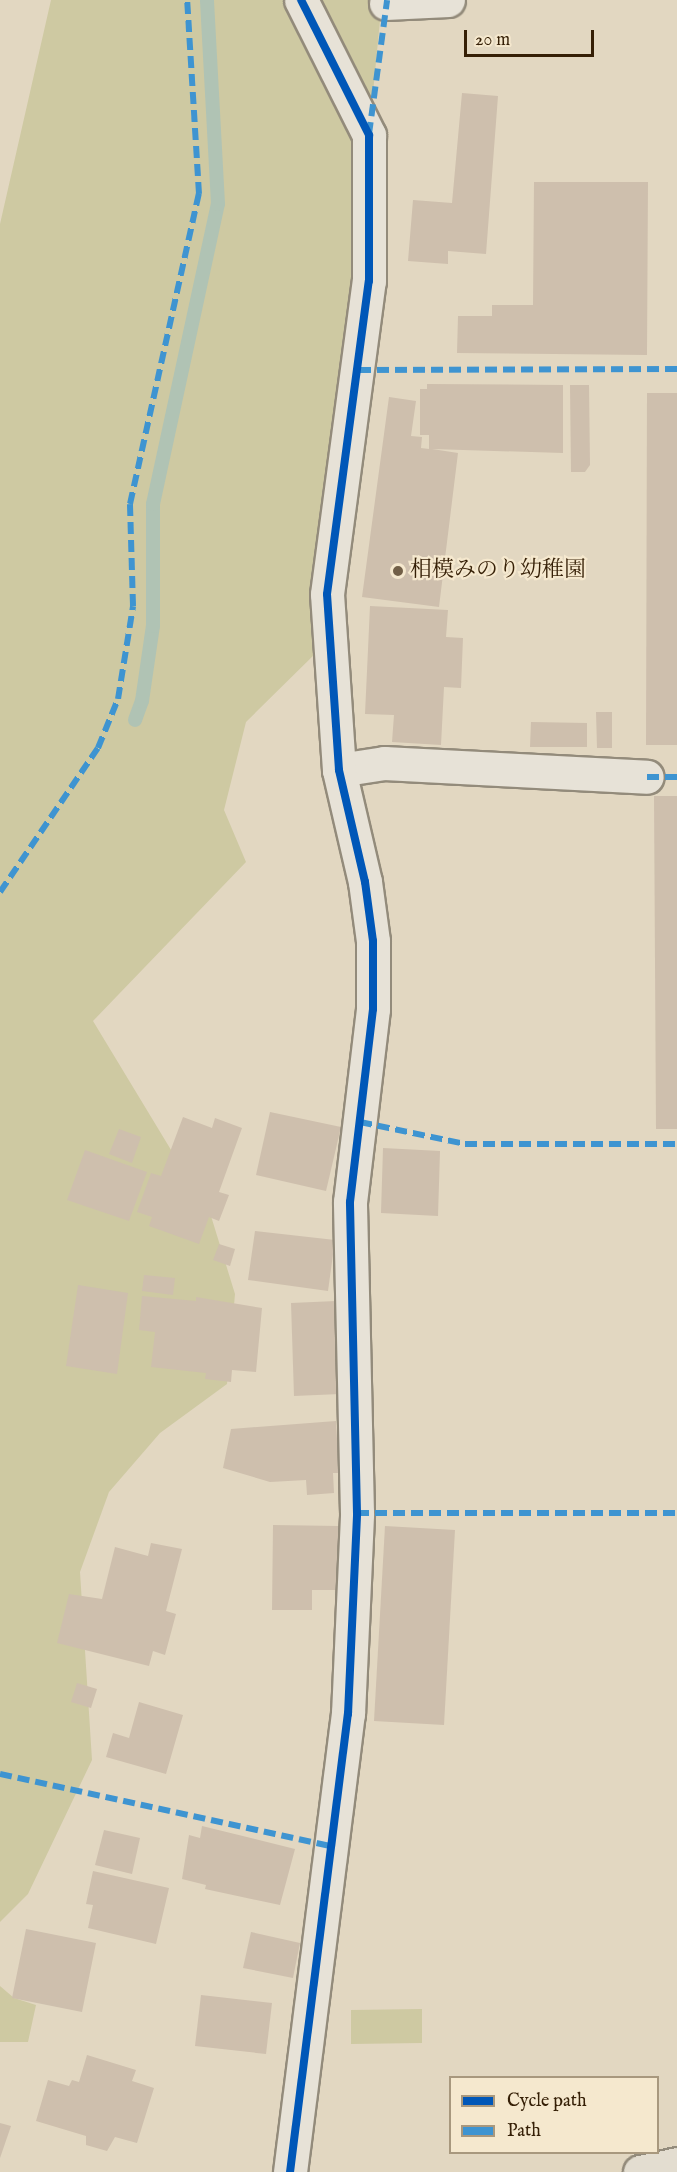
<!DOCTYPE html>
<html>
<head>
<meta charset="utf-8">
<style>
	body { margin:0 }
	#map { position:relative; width:677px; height:2172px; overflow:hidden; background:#e2d7c1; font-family:"IM FELL English","Noto Serif JP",serif }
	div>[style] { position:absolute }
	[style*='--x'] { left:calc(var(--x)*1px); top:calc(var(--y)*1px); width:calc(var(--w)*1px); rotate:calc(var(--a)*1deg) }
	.green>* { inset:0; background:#cec9a2 }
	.stream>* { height:14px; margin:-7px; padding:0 7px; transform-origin:7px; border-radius:7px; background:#b0c3b4 }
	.building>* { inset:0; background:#cebfad }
	.roads { filter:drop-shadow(2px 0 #938b7b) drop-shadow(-2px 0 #938b7b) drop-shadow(0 2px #938b7b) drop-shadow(0 -2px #938b7b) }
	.minor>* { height:33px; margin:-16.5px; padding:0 16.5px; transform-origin:16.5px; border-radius:16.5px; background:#e7e2d7 }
	.primary>* { height:33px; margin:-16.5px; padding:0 16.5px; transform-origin:16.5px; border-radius:16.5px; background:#e3ddd0 }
	.quiet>* { height:6px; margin-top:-3px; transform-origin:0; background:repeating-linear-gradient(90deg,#3e94d1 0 12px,transparent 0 18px) }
	.cycleway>* { height:8px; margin:-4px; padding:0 4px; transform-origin:4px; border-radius:4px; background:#0057b8 }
	.dots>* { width:16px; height:16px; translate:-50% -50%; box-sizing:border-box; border:3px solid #f5e8ce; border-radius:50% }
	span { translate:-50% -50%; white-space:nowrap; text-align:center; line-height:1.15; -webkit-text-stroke:4.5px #f5e8ce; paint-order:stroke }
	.poi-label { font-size:22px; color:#351f06 }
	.left { translate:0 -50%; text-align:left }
	.legend { position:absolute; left:449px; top:2076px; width:210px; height:78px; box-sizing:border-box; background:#f5e8ce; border:2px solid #a8987e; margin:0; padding:8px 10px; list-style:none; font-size:18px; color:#351f06 }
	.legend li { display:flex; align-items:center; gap:12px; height:30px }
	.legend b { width:30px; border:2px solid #a8987e }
	.scale { position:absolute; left:464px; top:30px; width:130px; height:27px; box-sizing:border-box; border:3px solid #351f06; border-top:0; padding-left:8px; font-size:18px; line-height:21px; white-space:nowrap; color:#351f06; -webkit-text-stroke:4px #f5e8ce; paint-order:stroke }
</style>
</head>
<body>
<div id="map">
	<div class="green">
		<div style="clip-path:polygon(51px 0,382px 0,319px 650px,246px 722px,224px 810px,246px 862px,93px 1021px,211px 1216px,235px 1294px,227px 1384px,160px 1433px,109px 1492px,80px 1572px,92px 1760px,28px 1894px,0 1922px,0 224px)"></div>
		<div style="clip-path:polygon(0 1986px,14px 1998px,36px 2005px,28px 2042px,0 2042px)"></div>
		<div style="clip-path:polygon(422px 2009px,422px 2043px,351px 2044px,351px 2010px)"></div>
	</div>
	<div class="stream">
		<div style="--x:135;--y:720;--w:20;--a:-70"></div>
		<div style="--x:142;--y:701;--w:76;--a:-81.7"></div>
		<div style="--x:153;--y:626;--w:122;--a:-90"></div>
		<div style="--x:153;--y:504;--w:307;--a:-77.8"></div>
		<div style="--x:218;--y:204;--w:204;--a:-93.1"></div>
	</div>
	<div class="building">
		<div style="clip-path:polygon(462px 93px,498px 96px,486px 254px,448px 251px,448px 264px,408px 261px,413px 200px,452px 203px)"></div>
		<div style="clip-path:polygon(534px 182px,648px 182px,647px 355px,457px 353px,458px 316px,492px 316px,492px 305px,533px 305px)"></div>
		<div style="clip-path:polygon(427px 384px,563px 385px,563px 453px,432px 449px,458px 453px,439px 607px,362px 597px,389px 397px,416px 401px,411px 436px,422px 437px,421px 448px,429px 449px,429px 435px,420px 435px,420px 389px,427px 389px)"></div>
		<div style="clip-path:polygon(570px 385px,589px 385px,590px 465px,585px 472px,571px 472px)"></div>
		<div style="clip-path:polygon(647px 393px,677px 393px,677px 745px,646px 745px)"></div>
		<div style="clip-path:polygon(370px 606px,448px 610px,446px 637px,463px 638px,461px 688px,444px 687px,441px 745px,392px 742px,394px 715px,365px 714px)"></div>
		<div style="clip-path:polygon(596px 712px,612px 712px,612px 748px,597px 748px)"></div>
		<div style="clip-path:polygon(531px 722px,587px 723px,587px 747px,530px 747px)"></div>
		<div style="clip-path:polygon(654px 796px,677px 796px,677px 1129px,656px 1129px)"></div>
		<div style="clip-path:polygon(270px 1112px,341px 1127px,326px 1191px,256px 1175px)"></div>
		<div style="clip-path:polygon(183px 1117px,212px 1128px,215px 1118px,242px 1128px,219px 1192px,229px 1195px,219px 1221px,209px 1217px,199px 1244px,149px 1226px,152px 1217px,137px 1212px,151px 1173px,161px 1176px)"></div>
		<div style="clip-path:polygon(119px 1129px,141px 1137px,132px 1163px,109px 1154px)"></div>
		<div style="clip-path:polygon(383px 1148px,440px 1151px,438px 1216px,381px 1213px)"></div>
		<div style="clip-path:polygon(85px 1150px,147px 1172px,129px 1221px,67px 1200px)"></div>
		<div style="clip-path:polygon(255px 1231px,335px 1240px,328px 1291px,248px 1280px)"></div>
		<div style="clip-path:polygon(219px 1244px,235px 1249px,230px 1266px,213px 1260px)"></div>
		<div style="clip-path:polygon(144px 1275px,175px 1278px,173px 1295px,142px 1291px)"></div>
		<div style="clip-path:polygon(78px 1285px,128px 1293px,117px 1374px,66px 1366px)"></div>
		<div style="clip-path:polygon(142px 1296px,196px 1301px,196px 1297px,262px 1308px,256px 1372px,232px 1370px,231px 1382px,205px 1379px,206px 1373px,151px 1367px,155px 1332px,139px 1330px)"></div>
		<div style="clip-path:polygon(336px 1301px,340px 1394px,294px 1396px,291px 1303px)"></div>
		<div style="clip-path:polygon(336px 1421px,339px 1473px,333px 1473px,334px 1493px,307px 1495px,306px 1480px,270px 1482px,223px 1468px,231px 1429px)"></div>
		<div style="clip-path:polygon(273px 1525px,339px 1526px,338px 1590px,312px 1590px,312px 1610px,272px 1610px)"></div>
		<div style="clip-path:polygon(385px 1526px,455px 1530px,444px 1725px,374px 1721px)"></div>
		<div style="clip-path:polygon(151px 1543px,182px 1549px,166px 1611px,176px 1614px,165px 1655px,153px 1651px,149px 1666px,57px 1643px,69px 1594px,102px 1599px,115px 1547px,148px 1556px)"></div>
		<div style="clip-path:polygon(77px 1683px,97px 1689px,91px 1708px,71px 1702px)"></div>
		<div style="clip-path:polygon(139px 1702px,183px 1715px,166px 1774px,106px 1757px,113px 1733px,129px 1738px)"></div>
		<div style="clip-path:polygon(202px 1826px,295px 1849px,280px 1905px,205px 1889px,206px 1885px,182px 1879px,189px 1835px,200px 1838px)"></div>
		<div style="clip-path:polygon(104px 1830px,140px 1838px,132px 1874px,95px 1865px)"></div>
		<div style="clip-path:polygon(93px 1871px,169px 1888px,156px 1944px,88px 1928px,93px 1905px,86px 1904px)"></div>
		<div style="clip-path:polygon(26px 1929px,96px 1943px,82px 2012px,12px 1998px)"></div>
		<div style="clip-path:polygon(251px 1932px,300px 1943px,293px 1978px,243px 1968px)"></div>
		<div style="clip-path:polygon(201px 1995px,272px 2003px,266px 2054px,195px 2046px)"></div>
		<div style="clip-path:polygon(87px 2055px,136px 2070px,132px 2081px,154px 2088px,137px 2143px,115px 2137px,107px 2151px,86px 2145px,86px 2136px,36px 2121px,48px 2080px,69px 2086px,72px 2080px,79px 2082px)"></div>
		<div style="clip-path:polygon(0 2123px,11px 2126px,0 2158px)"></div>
	</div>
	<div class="roads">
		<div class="minor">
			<div style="--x:386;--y:3;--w:62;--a:-2.8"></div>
			<div style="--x:339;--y:770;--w:46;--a:-8.8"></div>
			<div style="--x:384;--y:763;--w:263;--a:3"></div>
			<div style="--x:290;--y:2172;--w:462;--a:-82.8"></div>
			<div style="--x:348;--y:1714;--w:201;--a:-87.4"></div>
			<div style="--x:357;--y:1513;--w:311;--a:-91.3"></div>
			<div style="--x:350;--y:1202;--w:194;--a:-83.2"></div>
			<div style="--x:373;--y:1009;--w:68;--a:-90"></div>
			<div style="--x:373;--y:941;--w:60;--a:-97.7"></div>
			<div style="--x:365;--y:882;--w:115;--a:-103.1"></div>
			<div style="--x:339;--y:770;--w:176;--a:-93.9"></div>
			<div style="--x:327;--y:594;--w:316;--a:-82.4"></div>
			<div style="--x:369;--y:281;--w:146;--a:-90"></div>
			<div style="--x:369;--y:135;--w:151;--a:-116.7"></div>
		</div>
		<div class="primary">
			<div style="--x:640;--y:2172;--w:38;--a:-12"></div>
		</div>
	</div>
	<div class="quiet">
		<div style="--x:369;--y:134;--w:135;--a:-82.3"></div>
		<div style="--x:359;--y:370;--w:318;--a:-0.2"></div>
		<div style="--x:647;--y:777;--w:30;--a:0"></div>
		<div style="--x:0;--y:892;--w:174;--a:-55.8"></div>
		<div style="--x:98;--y:748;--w:53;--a:-67.8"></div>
		<div style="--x:118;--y:699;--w:94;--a:-80.8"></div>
		<div style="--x:133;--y:606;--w:102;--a:-91.7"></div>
		<div style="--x:130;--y:504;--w:318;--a:-77.5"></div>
		<div style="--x:199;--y:194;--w:194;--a:-93.5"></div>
		<div style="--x:360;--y:1122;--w:107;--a:11.8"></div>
		<div style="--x:465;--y:1144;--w:212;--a:0"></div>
		<div style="--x:357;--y:1513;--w:320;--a:0"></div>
		<div style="--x:0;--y:1774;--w:339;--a:12.3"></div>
	</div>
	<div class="cycleway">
		<div style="--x:290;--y:2172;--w:462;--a:-82.8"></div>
		<div style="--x:348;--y:1714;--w:201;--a:-87.4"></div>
		<div style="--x:357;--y:1513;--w:311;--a:-91.3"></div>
		<div style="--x:350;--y:1202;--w:194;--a:-83.2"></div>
		<div style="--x:373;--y:1009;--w:68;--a:-90"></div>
		<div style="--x:373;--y:941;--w:60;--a:-97.7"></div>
		<div style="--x:365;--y:882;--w:115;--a:-103.1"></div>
		<div style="--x:339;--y:770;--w:176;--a:-93.9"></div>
		<div style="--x:327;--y:594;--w:316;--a:-82.4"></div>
		<div style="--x:369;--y:281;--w:146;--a:-90"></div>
		<div style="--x:369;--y:135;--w:151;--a:-116.7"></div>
	</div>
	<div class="dots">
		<div style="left:398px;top:571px;background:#725f47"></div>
	</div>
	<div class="poi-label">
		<span class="left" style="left:410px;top:571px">相模みのり幼稚園</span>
	</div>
	<ul class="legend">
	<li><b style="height:8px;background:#0057b8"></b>Cycle path</li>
	<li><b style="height:8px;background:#3e94d1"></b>Path</li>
	</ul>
	<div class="scale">20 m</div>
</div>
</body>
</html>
